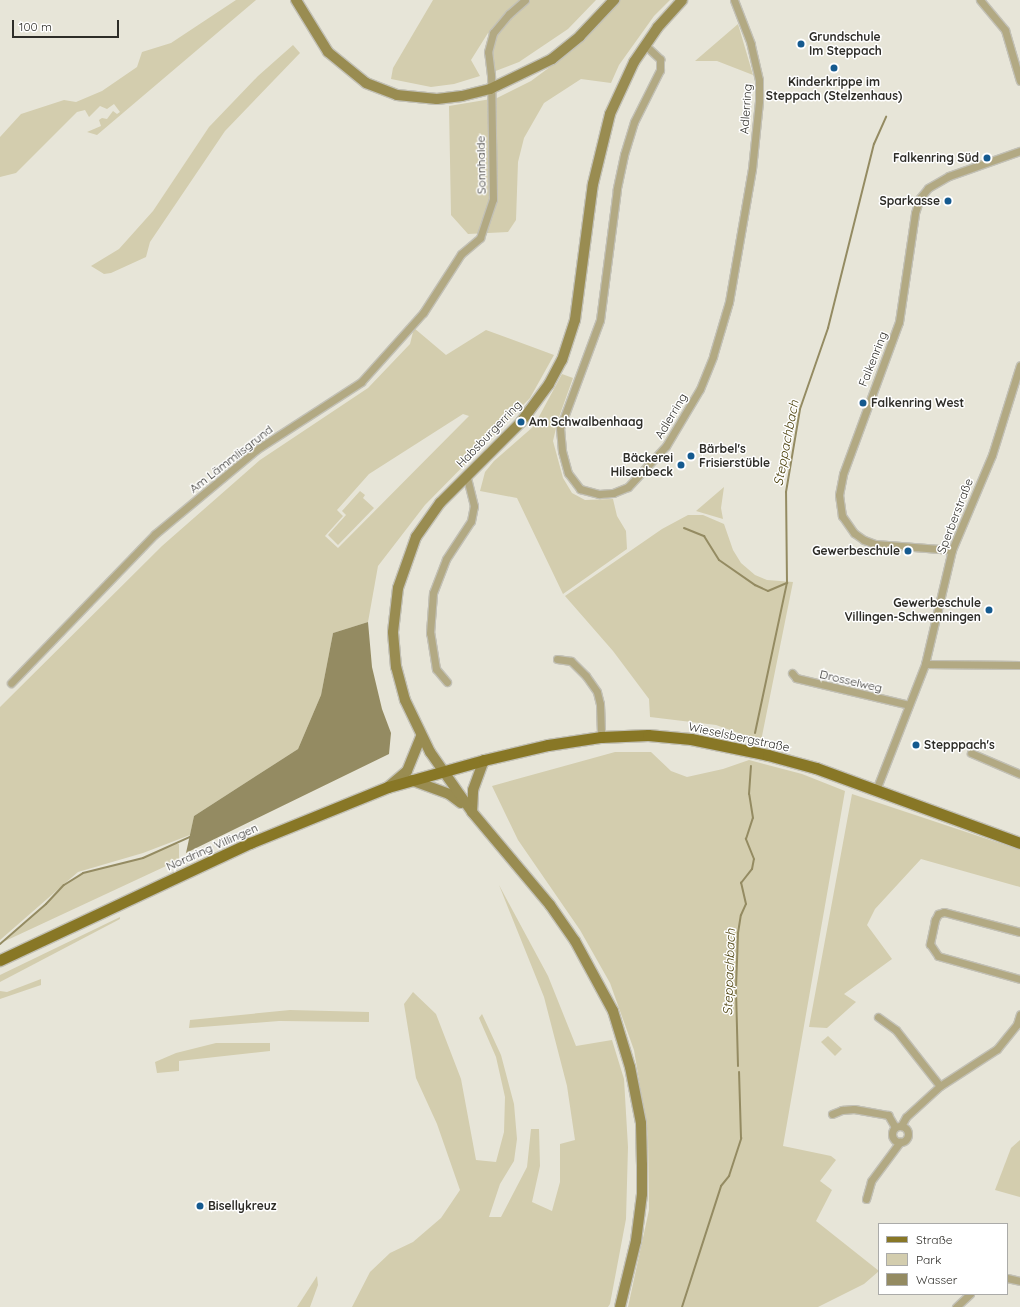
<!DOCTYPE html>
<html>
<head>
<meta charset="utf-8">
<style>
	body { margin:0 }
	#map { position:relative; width:1020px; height:1307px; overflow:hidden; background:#e7e5d8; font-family:Quicksand,sans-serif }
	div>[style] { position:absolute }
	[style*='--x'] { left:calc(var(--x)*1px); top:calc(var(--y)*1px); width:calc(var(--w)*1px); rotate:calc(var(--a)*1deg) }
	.green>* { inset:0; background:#d3cdae }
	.water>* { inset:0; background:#948b62 }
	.stream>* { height:2px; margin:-1px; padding:0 1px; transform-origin:1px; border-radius:1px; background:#948b62 }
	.roads { filter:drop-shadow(1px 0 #c2c0b5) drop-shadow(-1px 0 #c2c0b5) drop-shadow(0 1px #c2c0b5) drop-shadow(0 -1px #c2c0b5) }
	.street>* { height:7px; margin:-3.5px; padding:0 3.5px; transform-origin:3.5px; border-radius:3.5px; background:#b2a983 }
	.street>.ring { margin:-3.5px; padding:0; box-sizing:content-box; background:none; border:7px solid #b2a983; border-radius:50% }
	.secondary>* { height:10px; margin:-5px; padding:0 5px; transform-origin:5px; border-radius:5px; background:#998c51 }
	.primary>* { height:11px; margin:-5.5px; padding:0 5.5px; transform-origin:5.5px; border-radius:5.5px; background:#887726 }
	.dots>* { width:11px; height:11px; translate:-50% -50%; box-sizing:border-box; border:2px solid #fff; border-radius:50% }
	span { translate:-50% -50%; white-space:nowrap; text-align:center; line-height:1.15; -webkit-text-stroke:3px #fff; paint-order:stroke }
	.poi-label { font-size:12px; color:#2e2d28; font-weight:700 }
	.left { translate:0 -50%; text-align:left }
	.right { translate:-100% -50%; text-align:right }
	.street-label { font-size:12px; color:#2e2d28 }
	.water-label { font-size:13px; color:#4c410b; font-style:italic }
	.legend { position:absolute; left:878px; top:1223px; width:130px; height:72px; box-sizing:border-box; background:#fff; border:1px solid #ababa9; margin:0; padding:5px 7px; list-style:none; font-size:12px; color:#2e2d28 }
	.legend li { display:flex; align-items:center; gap:8px; height:20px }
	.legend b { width:20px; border:1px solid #ababa9 }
	.scale { position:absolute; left:12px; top:20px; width:107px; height:18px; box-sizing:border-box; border:2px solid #2e2d28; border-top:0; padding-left:5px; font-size:12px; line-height:14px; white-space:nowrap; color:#2e2d28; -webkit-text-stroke:3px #fff; paint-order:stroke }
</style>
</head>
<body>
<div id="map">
	<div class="green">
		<div style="clip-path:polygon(236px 0,256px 0,97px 135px,87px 132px,101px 126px,99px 120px,102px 118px,107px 119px,113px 111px,117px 114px,120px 112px,114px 104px,107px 109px,100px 106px,89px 117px,85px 110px,77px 112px,16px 173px,0 177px,0 137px,21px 114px,64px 100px,76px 102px,102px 91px,137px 67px,142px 52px,171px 43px)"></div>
		<div style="clip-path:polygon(433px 0,596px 0,568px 29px,519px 62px,493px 72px,491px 53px,494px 37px,488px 33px,471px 60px,480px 76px,454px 84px,431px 87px,391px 79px,393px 68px)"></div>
		<div style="clip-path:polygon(619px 0,670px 0,654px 16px,619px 65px,611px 83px,581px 79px,544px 103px,524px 138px,518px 162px,516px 220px,508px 232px,468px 234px,451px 215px,449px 106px,497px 98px,531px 81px,573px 50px)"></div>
		<div style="clip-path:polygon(738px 24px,753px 75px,717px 61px,695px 61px)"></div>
		<div style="clip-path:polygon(293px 45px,300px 53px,225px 131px,150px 242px,146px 257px,111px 273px,104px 274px,91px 266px,119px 249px,153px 211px,209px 127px,258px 76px)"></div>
		<div style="clip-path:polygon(evenodd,414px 328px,446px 355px,486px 330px,554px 355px,530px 398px,425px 505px,378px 566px,368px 622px,333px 633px,321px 695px,298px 749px,194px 816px,190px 835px,143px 853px,78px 872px,0 940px,0 707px,162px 546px,260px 460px,368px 388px,410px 344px,414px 328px,463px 414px,469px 416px,338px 548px,325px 536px,343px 516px,337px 510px,369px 474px,463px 414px)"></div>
		<div style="clip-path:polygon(562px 374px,573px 378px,558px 420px,553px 441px,563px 478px,572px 493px,585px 500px,613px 499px,617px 516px,626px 531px,627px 549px,563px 594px,517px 498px,480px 491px,485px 472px,494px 461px,534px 426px)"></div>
		<div style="clip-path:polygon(724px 487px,721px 508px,723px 519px,696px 511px)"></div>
		<div style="clip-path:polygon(360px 491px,365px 495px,363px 498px,374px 508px,338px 545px,328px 535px,346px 515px,342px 511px)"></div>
		<div style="clip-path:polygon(688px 515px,703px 515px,724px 524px,733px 550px,741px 563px,755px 575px,767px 580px,793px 582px,761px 741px,716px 725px,650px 717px,649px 699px,613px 651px,565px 596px,662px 529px)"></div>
		<div style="clip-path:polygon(615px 752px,651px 752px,671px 771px,687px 777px,723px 769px,749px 760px,802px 774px,845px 791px,783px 1146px,831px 1156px,836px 1160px,820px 1181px,832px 1190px,816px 1221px,879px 1271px,864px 1284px,818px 1307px,628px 1307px,649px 1210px,648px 1135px,634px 1050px,610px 983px,580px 930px,518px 840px,492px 786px)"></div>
		<div style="clip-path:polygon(852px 794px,1020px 850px,1020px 887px,921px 859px,875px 909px,867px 925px,892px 959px,844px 994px,856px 1002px,827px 1028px,809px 1027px)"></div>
		<div style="clip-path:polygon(175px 843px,179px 844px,179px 860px,3px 942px,46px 904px,64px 885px,83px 873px,143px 858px)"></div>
		<div style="clip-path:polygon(499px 885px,548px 976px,576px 1046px,612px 1040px,624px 1079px,628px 1147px,626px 1219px,610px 1304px,608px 1307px,352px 1307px,370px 1272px,390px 1253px,413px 1242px,441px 1218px,460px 1190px,437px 1124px,416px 1078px,404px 1004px,413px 992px,436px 1014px,461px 1079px,476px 1160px,496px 1162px,504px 1132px,505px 1097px,496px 1057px,479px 1018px,482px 1014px,501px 1055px,514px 1104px,517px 1139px,514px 1161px,500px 1184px,489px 1217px,501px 1217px,527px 1167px,531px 1129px,539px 1129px,540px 1166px,532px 1202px,552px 1211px,560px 1182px,560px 1144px,575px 1140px,567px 1086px,544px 997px)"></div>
		<div style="clip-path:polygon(120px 917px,120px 919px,0 982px,0 975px)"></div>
		<div style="clip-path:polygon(41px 979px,41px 985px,0 999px,0 991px,7px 992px)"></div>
		<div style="clip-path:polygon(290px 1010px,369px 1012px,369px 1022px,279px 1021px,189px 1028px,190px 1020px)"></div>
		<div style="clip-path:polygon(828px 1036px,842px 1049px,835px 1056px,821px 1042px)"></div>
		<div style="clip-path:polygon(216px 1043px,270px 1043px,270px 1051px,179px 1061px,179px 1071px,157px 1073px,155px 1062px,176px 1053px)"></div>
		<div style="clip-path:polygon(1020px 1140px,1020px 1197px,995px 1190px,1011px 1148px)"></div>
		<div style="clip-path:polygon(317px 1276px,318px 1285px,310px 1307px,297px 1307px)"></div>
	</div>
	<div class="water">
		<div style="clip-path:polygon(368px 622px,372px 667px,382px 709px,391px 733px,389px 754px,186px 853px,194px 816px,298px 749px,321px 695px,333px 633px)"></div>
	</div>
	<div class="stream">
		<div style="--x:684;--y:528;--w:22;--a:22"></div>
		<div style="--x:704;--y:536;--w:28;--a:58"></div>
		<div style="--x:719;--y:560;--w:44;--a:34.8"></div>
		<div style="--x:755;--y:585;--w:14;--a:25"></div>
		<div style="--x:768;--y:591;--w:21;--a:-23"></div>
		<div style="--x:755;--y:733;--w:153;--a:-78"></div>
		<div style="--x:787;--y:583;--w:91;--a:-90.6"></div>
		<div style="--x:786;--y:492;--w:84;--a:-80.4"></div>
		<div style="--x:800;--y:409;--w:86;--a:-70.9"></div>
		<div style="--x:828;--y:328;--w:190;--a:-76"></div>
		<div style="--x:874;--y:144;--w:30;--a:-66"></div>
		<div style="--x:0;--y:944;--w:61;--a:-41"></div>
		<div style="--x:46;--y:904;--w:26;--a:-47"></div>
		<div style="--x:64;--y:885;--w:22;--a:-32"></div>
		<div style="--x:83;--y:873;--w:62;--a:-14"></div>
		<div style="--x:143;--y:858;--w:54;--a:-24.2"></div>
		<div style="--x:738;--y:1066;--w:78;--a:-91.5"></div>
		<div style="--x:736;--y:988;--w:55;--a:-87.9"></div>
		<div style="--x:738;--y:933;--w:18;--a:-81"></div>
		<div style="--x:741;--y:915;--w:12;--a:-66"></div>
		<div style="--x:746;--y:904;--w:22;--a:-103"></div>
		<div style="--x:741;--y:883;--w:18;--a:-52"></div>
		<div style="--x:752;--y:869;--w:10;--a:-79"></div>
		<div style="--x:754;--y:859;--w:22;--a:-112"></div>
		<div style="--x:746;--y:839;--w:22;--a:-72"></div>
		<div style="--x:753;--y:818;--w:24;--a:-99"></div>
		<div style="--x:749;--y:794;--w:28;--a:-86"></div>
		<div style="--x:682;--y:1307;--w:127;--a:-72.1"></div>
		<div style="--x:721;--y:1186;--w:13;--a:-51"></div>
		<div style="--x:729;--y:1176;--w:40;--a:-72"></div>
		<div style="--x:741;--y:1138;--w:66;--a:-91.7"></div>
	</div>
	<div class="roads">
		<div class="street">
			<div style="--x:980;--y:0;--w:39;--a:50"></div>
			<div style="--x:1005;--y:30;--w:53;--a:73.6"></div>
			<div style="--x:645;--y:45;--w:21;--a:43"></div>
			<div style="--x:660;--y:59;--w:11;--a:90"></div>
			<div style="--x:660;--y:70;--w:58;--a:116.6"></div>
			<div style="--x:634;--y:122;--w:34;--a:107"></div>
			<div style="--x:624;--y:155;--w:35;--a:102"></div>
			<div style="--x:617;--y:189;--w:132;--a:97.4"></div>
			<div style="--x:600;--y:320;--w:115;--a:110.3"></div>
			<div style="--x:560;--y:428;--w:23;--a:85"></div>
			<div style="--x:562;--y:451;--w:23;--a:75"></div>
			<div style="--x:568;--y:473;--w:20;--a:53"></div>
			<div style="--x:580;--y:489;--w:20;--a:15"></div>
			<div style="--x:599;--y:494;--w:14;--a:-4"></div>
			<div style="--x:613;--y:493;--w:16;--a:-22"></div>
			<div style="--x:628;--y:487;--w:56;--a:-47.2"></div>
			<div style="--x:666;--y:446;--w:66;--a:-59.2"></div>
			<div style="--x:700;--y:389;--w:35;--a:-68"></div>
			<div style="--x:713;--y:356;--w:56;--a:-73.5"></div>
			<div style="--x:729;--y:302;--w:135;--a:-80.2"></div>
			<div style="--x:752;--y:169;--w:68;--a:-84.1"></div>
			<div style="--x:759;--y:101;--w:21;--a:-90"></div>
			<div style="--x:759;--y:80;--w:37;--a:-103"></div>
			<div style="--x:751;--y:44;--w:47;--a:-111.1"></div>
			<div style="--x:952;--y:550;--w:77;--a:-175.5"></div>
			<div style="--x:875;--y:544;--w:12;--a:-160"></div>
			<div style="--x:864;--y:540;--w:12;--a:-145"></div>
			<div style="--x:854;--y:533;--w:21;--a:-125"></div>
			<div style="--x:842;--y:516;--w:21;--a:-98"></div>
			<div style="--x:839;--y:495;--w:21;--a:-79"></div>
			<div style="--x:843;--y:474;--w:162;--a:-69.8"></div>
			<div style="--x:899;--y:322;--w:110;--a:-81.6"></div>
			<div style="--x:915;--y:213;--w:16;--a:-72"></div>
			<div style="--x:920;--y:198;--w:13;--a:-51"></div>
			<div style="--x:928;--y:188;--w:24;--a:-30"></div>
			<div style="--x:949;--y:176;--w:75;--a:-19.4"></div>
			<div style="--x:557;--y:659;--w:14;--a:8"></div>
			<div style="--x:571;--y:661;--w:21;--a:45"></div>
			<div style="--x:586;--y:676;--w:19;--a:55"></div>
			<div style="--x:597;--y:692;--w:12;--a:76"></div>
			<div style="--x:600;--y:704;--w:33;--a:88"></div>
			<div style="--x:925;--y:664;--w:95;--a:0.6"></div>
			<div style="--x:792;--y:673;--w:6;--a:51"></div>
			<div style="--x:796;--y:678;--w:116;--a:13.4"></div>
			<div style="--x:447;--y:682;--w:17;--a:-130"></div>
			<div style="--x:436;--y:669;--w:36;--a:-99"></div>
			<div style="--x:430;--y:633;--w:40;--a:-85.7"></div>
			<div style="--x:433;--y:593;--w:36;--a:-69"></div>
			<div style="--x:446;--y:559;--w:45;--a:-56.7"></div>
			<div style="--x:471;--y:521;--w:15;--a:-79"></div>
			<div style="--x:474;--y:506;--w:32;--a:-104"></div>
			<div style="--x:11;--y:683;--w:207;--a:-46"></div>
			<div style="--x:155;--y:534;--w:131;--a:-39.7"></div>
			<div style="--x:256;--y:450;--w:125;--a:-32.9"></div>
			<div style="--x:361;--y:382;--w:93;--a:-48.1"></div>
			<div style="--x:423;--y:313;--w:70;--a:-57.2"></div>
			<div style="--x:461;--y:254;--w:25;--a:-40"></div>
			<div style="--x:480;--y:238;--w:41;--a:-71.6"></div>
			<div style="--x:493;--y:199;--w:124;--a:-90.9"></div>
			<div style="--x:491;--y:75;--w:23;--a:-97"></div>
			<div style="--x:488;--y:52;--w:20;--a:-75"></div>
			<div style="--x:493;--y:33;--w:25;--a:-50"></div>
			<div style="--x:509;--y:14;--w:21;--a:-41"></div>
			<div style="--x:971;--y:753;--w:53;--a:23.2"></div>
			<div style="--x:876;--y:790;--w:135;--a:-68.7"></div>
			<div style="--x:925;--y:664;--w:117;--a:-76.7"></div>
			<div style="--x:952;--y:550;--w:103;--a:-67.2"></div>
			<div style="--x:992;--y:455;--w:94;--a:-72.7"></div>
			<div style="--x:1020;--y:932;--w:79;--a:-165.3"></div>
			<div style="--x:944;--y:912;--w:6;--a:162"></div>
			<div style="--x:938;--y:914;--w:7;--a:117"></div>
			<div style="--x:935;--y:920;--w:25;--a:102"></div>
			<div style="--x:930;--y:944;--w:14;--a:56"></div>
			<div style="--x:938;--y:956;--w:85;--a:15.7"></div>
			<div style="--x:878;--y:1017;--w:22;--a:36"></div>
			<div style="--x:896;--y:1030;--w:71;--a:51.8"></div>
			<div style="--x:832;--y:1114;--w:11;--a:-22"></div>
			<div style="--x:842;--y:1110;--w:12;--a:-5"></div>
			<div style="--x:854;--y:1109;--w:35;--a:10"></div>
			<div style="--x:888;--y:1115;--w:14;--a:60"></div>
			<div class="ring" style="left:892px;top:1126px;width:9px;height:9px"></div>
			<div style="--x:901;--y:1126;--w:10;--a:-61"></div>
			<div style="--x:906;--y:1117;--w:46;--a:-42.4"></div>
			<div style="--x:940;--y:1086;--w:68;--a:-33"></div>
			<div style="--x:997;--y:1049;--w:32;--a:-51"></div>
			<div style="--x:1017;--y:1024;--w:10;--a:-73"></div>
			<div style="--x:866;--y:1199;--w:19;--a:-74"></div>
			<div style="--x:871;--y:1181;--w:49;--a:-53.4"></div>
			<div style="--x:1007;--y:1278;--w:13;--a:13"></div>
			<div style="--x:956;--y:1307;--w:19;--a:-43"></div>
		</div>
		<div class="secondary">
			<div style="--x:296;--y:0;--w:61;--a:58.4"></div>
			<div style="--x:328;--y:52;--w:49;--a:39.2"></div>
			<div style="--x:366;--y:83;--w:33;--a:21"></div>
			<div style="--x:397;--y:95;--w:40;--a:5.7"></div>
			<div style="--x:437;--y:99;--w:25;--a:-7"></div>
			<div style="--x:462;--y:96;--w:29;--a:-14"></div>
			<div style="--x:490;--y:89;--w:69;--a:-25.8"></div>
			<div style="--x:552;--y:59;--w:36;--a:-39"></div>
			<div style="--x:580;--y:36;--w:50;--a:-46.6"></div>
			<div style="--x:411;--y:780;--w:40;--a:20.2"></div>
			<div style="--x:449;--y:794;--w:15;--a:37"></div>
			<div style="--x:388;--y:787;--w:25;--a:-40"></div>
			<div style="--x:407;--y:771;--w:38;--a:-68"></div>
			<div style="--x:472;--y:812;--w:22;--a:-87"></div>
			<div style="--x:473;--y:790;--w:32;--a:-70"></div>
			<div style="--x:620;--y:1307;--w:68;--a:-76.4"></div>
			<div style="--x:636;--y:1241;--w:47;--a:-82.7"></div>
			<div style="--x:642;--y:1194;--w:29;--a:-90"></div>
			<div style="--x:642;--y:1165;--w:42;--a:-91.4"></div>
			<div style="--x:641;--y:1123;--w:57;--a:-101.1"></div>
			<div style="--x:630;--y:1067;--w:59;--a:-106.9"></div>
			<div style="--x:613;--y:1011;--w:80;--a:-118.5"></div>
			<div style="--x:575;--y:941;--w:44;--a:-124.8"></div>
			<div style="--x:550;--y:905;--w:121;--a:-130"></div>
			<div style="--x:472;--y:812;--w:73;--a:-125"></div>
			<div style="--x:430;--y:752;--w:58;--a:-115.7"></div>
			<div style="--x:405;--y:700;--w:34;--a:-105"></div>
			<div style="--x:396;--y:667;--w:35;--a:-95"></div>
			<div style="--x:393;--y:632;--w:44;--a:-83.5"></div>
			<div style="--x:398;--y:588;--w:54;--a:-70.6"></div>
			<div style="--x:416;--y:537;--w:42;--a:-54.8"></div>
			<div style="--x:440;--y:503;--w:115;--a:-45"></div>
			<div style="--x:521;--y:422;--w:47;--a:-53.6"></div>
			<div style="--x:549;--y:384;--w:27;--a:-62"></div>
			<div style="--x:562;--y:360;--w:42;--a:-72"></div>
			<div style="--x:575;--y:320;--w:137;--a:-82.5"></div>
			<div style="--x:593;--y:184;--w:72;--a:-76.3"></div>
			<div style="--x:610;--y:114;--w:57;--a:-65.2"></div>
			<div style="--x:634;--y:62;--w:42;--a:-55.6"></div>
			<div style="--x:658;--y:27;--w:36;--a:-48"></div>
		</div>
		<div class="primary">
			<div style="--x:0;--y:960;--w:276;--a:-25.1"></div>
			<div style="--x:250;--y:843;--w:149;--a:-22.1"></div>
			<div style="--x:388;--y:787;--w:100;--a:-15.7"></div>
			<div style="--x:484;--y:760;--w:66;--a:-13.2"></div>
			<div style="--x:548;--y:745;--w:54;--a:-8.6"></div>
			<div style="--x:601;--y:737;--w:47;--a:-2.4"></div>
			<div style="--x:648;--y:735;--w:43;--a:5.3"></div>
			<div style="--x:691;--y:739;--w:79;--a:11.7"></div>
			<div style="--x:768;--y:755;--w:50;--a:15.2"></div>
			<div style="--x:816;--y:768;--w:217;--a:20.2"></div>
		</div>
	</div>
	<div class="dots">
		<div style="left:801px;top:44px;background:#155a8f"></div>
		<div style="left:834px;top:68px;background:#155a8f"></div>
		<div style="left:987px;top:158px;background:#155a8f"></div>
		<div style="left:948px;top:201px;background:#155a8f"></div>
		<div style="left:863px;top:403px;background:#155a8f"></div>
		<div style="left:521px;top:422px;background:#155a8f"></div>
		<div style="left:691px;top:456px;background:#155a8f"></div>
		<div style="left:681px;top:465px;background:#155a8f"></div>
		<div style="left:908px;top:551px;background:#155a8f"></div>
		<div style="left:989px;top:610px;background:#155a8f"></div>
		<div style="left:916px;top:745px;background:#155a8f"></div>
		<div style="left:200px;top:1206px;background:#155a8f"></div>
	</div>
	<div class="poi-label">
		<span class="left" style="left:809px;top:44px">Grundschule<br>Im Steppach</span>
		<span style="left:834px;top:89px">Kinderkrippe im<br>Steppach (Stelzenhaus)</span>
		<span class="right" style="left:979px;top:158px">Falkenring Süd</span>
		<span class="right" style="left:940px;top:201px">Sparkasse</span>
		<span class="left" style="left:871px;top:403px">Falkenring West</span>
		<span class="left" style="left:529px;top:422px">Am Schwalbenhaag</span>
		<span class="left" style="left:699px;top:456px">Bärbel's<br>Frisierstüble</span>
		<span class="right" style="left:673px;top:465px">Bäckerei<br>Hilsenbeck</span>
		<span class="right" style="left:900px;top:551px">Gewerbeschule</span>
		<span class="right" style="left:981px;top:610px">Gewerbeschule<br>Villingen-Schwenningen</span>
		<span class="left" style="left:924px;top:745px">Stepppach's</span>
		<span class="left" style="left:208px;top:1206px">Bisellykreuz</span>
	</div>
	<div class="street-label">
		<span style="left:746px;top:109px;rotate:-86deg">Adlerring</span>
		<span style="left:481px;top:165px;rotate:-91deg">Sonnhalde</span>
		<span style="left:873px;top:359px;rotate:-68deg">Falkenring</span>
		<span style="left:671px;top:416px;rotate:-59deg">Adlerring</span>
		<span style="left:489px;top:434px;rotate:-46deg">Habsburgerring</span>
		<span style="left:231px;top:459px;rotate:-38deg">Am Lämmlisgrund</span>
		<span style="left:955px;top:516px;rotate:-69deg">Sperberstraße</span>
		<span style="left:851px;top:681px;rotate:13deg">Drosselweg</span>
		<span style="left:739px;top:737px;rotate:12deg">Wieselsbergstraße</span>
		<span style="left:212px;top:847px;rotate:-24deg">Nordring Villingen</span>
	</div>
	<div class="water-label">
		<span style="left:786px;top:443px;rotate:-79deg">Steppachbach</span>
		<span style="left:729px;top:972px;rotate:-88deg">Steppachbach</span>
	</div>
	<ul class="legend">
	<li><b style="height:5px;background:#887726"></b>Straße</li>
	<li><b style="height:11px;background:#d3cdae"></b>Park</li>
	<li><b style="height:11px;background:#948b62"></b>Wasser</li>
	</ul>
	<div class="scale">100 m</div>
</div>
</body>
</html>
